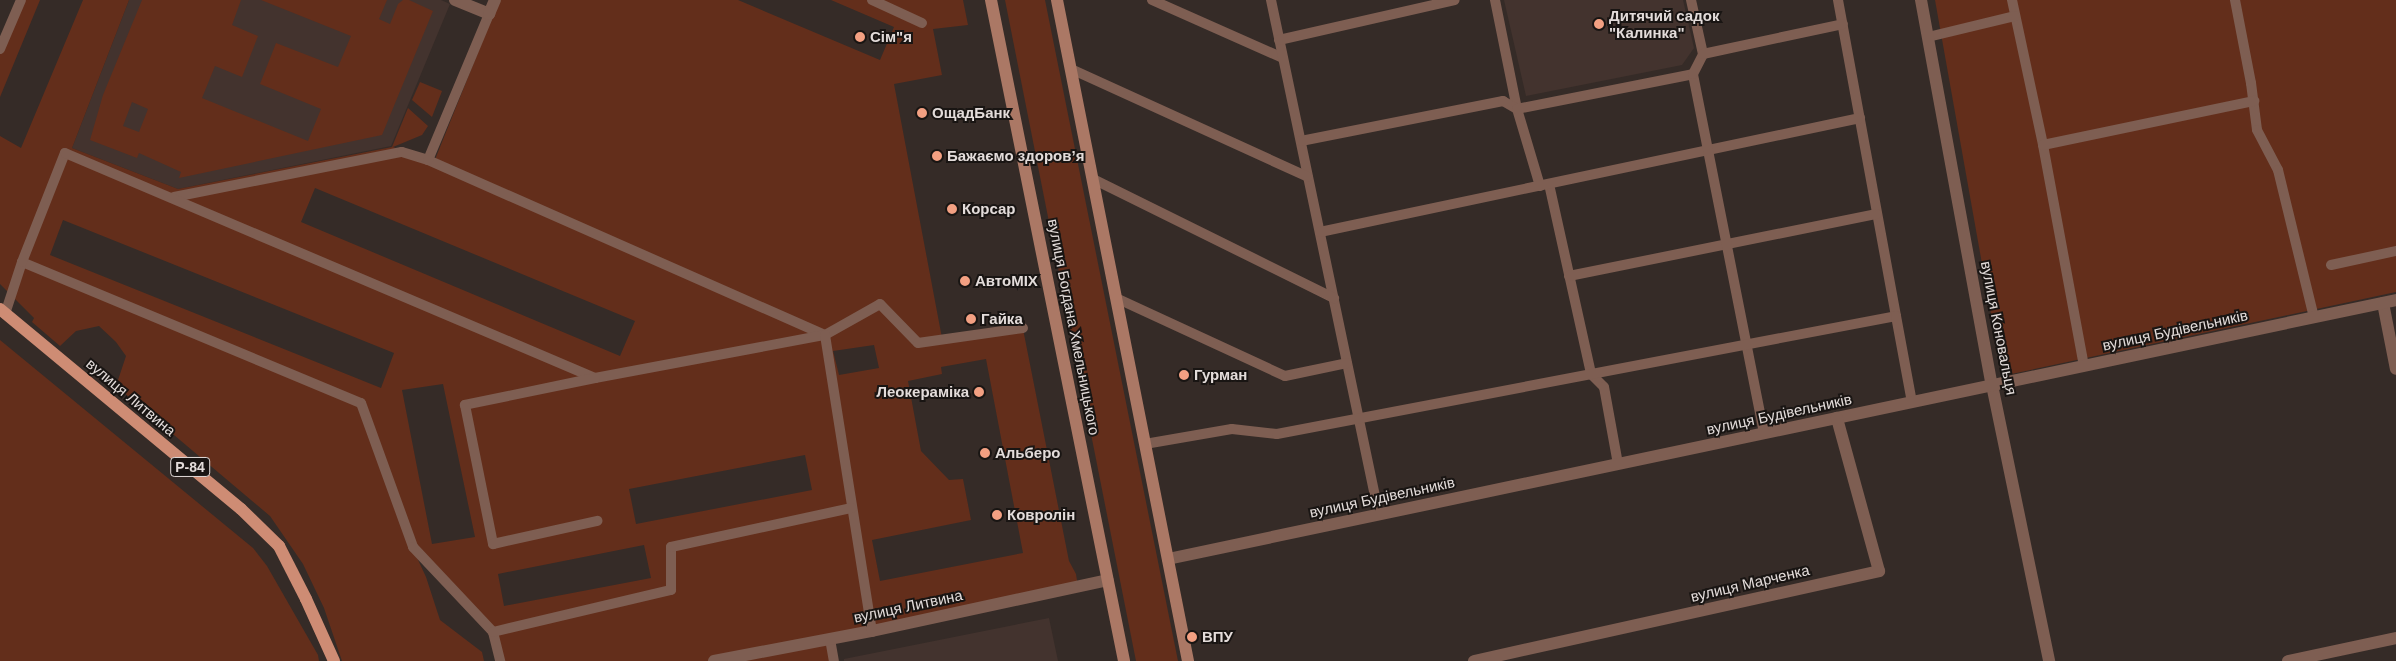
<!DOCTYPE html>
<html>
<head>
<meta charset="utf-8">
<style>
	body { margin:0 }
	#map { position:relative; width:2396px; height:661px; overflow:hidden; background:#352b27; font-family:Helvetica,sans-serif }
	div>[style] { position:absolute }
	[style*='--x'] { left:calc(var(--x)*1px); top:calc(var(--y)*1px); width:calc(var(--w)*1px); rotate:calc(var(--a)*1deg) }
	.built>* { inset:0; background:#43332e }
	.green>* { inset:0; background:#632e1b }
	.lane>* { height:10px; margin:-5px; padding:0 5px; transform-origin:5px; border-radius:5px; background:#7e5e52 }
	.street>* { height:12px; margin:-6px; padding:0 6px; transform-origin:6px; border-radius:6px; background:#7e5e52 }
	.secondary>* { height:12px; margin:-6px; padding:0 6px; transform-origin:6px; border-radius:6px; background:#ab7865 }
	.primary>* { height:12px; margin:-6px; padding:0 6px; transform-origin:6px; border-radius:6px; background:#ce8c74 }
	.dots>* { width:14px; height:14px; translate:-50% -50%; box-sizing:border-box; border:2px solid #191513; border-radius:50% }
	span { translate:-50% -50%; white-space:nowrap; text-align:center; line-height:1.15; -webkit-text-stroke:4px #191513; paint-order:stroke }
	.shield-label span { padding:1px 4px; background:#191513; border:1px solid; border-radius:4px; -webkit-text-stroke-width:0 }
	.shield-label { font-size:14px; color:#e3dcda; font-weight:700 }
	.poi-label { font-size:15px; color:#e3dcda; font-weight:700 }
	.left { translate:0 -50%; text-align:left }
	.right { translate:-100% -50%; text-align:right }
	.street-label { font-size:15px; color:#e3dcda }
</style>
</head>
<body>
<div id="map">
	<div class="built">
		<div style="clip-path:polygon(129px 0,441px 0,450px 4px,391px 146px,178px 189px,72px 148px)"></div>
		<div style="clip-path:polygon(1504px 0,1683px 0,1694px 48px,1682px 65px,1526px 96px)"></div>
		<div style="clip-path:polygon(1049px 618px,1058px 661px,844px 661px,844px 659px)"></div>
	</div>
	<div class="green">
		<div style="clip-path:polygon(21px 0,40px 0,0 97px,0 50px)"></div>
		<div style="clip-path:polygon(evenodd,83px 0,129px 0,72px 148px,178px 189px,392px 147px,408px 108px,428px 126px,422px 135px,393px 147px,434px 162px,499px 0,738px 0,880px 60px,894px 27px,831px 0,963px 0,968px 25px,933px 29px,942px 75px,894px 84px,942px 338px,1022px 324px,1069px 561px,1076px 574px,1078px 587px,830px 639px,834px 661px,500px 661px,493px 632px,413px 549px,426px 577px,440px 620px,482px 652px,484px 661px,342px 661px,324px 608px,303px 564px,270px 516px,116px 386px,126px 356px,116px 342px,99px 326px,76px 331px,60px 346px,32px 322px,34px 318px,0 284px,0 136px,21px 148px,83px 0,315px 188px,635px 321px,620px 356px,301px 222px,315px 188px,83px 0,63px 220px,394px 353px,381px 388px,50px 255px,63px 220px,83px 0,874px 345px,879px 368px,839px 375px,833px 351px,874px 345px,83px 0,986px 359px,1023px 553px,880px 581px,872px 540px,971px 520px,963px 479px,949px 480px,921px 451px,908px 381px,942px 374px,941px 367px,986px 359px,83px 0,443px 384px,475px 537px,432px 544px,402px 390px,443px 384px,83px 0,805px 455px,812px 490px,636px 524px,629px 489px,805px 455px,83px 0,644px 545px,651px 578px,504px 606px,498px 574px,644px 545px)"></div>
		<div style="clip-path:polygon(evenodd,142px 0,241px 0,232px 25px,258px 36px,242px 77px,215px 66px,202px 98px,308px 141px,321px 109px,260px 84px,276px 43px,338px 67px,351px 36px,261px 0,387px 0,379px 19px,390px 24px,398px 4px,403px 0,409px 0,433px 11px,382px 135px,179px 178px,181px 172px,139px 153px,137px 158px,90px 140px,103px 95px,142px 0,132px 102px,148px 109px,139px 132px,123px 126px,132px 102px)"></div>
		<div style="clip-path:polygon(1005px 0,1045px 0,1178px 661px,1136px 661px)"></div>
		<div style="clip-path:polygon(1935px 0,2396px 0,2396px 292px,2002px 376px)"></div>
		<div style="clip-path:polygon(420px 82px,442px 91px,432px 117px,412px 100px)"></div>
		<div style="clip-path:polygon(0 340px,253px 548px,267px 566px,318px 655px,319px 661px,0 661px)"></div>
	</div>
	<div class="lane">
		<div style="--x:872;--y:0;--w:55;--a:24.7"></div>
		<div style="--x:1152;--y:0;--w:143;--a:23.9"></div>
		<div style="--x:1271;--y:0;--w:526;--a:78.16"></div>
		<div style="--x:1495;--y:0;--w:111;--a:78.6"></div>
		<div style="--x:1691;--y:0;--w:55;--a:77.5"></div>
		<div style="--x:1838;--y:0;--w:321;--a:79.6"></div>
		<div style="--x:2012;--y:0;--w:148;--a:77.9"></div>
		<div style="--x:2043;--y:145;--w:225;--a:79.5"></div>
		<div style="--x:2235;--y:0;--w:85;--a:79.1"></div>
		<div style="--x:2251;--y:83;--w:47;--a:82.7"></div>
		<div style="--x:2257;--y:130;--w:45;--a:62.3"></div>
		<div style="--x:2278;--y:170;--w:152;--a:76.3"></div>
		<div style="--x:1928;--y:37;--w:89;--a:-13.6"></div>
		<div style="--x:1279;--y:40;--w:180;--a:-12.8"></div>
		<div style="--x:0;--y:49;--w:53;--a:-66.8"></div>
		<div style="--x:1071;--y:69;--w:260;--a:24.5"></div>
		<div style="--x:1301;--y:141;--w:206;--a:-11.2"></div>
		<div style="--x:1503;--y:101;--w:16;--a:30"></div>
		<div style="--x:2043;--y:145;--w:216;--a:-11.8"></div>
		<div style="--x:428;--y:160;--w:434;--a:23.8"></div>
		<div style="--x:1093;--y:179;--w:269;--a:26.3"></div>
		<div style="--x:1549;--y:184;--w:195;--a:77.5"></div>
		<div style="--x:1591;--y:374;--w:18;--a:45"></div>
		<div style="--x:1604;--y:387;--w:78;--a:79.7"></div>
		<div style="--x:1540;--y:186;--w:80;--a:-106.6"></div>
		<div style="--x:1517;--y:109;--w:179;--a:-11.2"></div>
		<div style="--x:174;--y:197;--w:232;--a:-11.2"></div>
		<div style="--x:402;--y:152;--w:27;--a:17"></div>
		<div style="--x:428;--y:160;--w:158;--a:-67.3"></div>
		<div style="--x:1320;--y:232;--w:552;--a:-11.92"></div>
		<div style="--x:22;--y:262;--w:367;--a:22.6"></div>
		<div style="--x:361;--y:403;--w:153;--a:70.1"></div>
		<div style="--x:413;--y:547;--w:117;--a:46.7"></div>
		<div style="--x:493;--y:632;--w:30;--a:76"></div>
		<div style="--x:2331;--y:265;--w:66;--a:-12.2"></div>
		<div style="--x:1569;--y:276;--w:314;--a:-11.4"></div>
		<div style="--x:1116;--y:298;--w:186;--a:24.8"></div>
		<div style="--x:1285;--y:376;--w:63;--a:-11.8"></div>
		<div style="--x:5;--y:314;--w:55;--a:-71.9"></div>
		<div style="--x:22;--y:262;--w:117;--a:-68.5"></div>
		<div style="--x:65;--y:153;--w:576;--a:23"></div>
		<div style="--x:595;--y:378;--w:234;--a:-10.6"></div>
		<div style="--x:825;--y:335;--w:63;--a:-29.4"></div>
		<div style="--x:880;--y:304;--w:54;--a:45.7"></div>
		<div style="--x:918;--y:343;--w:106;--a:-8.1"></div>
		<div style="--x:825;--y:335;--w:300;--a:81"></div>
		<div style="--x:595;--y:378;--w:133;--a:168.3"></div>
		<div style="--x:465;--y:405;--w:142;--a:78.6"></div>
		<div style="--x:493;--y:544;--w:107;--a:-12.5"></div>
		<div style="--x:1764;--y:433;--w:366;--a:-101.2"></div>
		<div style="--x:1693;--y:74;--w:22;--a:-63"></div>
		<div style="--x:1703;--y:54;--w:143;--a:-12.1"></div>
		<div style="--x:1145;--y:444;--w:88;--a:-9.8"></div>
		<div style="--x:1232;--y:429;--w:45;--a:6.3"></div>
		<div style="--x:1277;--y:434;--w:630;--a:-10.79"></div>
		<div style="--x:1896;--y:316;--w:87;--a:79.5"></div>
		<div style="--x:493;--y:632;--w:183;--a:-13.3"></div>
		<div style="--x:671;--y:590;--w:43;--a:-90"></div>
		<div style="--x:671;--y:547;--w:185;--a:-12.2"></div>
		<div style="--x:830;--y:639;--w:22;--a:80"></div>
	</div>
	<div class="street">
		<div style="--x:455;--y:0;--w:37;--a:22"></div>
		<div style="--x:489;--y:14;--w:15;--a:-67"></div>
		<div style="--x:1921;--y:0;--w:391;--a:79.6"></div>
		<div style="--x:1992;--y:385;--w:282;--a:78.3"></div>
		<div style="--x:2383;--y:303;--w:67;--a:78.9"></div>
		<div style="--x:1168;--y:559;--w:1255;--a:-11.91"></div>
		<div style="--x:714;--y:661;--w:161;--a:-10.8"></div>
		<div style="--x:872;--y:631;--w:241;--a:-12.2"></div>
		<div style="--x:1474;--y:661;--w:415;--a:-12.5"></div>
		<div style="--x:1879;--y:571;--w:159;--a:-105.4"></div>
		<div style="--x:2288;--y:661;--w:110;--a:-12"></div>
	</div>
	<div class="secondary">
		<div style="--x:991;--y:0;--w:674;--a:78.62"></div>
		<div style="--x:1057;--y:0;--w:674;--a:78.79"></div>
	</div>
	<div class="primary">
		<div style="--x:0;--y:309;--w:313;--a:39.7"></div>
		<div style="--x:241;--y:509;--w:53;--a:44.2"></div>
		<div style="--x:279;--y:546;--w:59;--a:63"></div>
		<div style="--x:306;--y:599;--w:68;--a:65.7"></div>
	</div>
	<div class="dots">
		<div style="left:1599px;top:24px;background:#f3a082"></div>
		<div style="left:860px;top:37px;background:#f3a082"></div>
		<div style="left:922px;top:113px;background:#f3a082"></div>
		<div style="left:937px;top:156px;background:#f3a082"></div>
		<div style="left:952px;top:209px;background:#f3a082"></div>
		<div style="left:965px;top:281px;background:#f3a082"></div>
		<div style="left:971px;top:319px;background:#f3a082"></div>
		<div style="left:1184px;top:375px;background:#f3a082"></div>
		<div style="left:979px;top:392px;background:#f3a082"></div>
		<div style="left:985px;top:453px;background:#f3a082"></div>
		<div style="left:997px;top:515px;background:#f3a082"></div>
		<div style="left:1192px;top:637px;background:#f3a082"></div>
	</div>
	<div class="shield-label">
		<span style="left:190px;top:467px">Р-84</span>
	</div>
	<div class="poi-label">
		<span class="left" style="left:1609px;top:24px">Дитячий садок<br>"Калинка"</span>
		<span class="left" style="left:870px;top:37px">Сім"я</span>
		<span class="left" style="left:932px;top:113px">ОщадБанк</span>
		<span class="left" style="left:947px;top:156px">Бажаємо здоровʼя</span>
		<span class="left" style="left:962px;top:209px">Корсар</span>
		<span class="left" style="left:975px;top:281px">АвтоMIX</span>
		<span class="left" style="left:981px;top:319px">Гайка</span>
		<span class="left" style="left:1194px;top:375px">Гурман</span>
		<span class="right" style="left:969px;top:392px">Леокераміка</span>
		<span class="left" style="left:995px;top:453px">Альберо</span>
		<span class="left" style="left:1007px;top:515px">Ковролін</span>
		<span class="left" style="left:1202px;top:637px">ВПУ</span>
	</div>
	<div class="street-label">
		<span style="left:1074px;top:327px;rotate:79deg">вулиця Богдана Хмельницького</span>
		<span style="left:1999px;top:328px;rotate:79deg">вулиця Коновальця</span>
		<span style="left:2175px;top:330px;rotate:-12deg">вулиця Будівельників</span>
		<span style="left:131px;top:397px;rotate:40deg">вулиця Литвина</span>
		<span style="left:1779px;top:414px;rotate:-12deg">вулиця Будівельників</span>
		<span style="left:1382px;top:497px;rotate:-12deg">вулиця Будівельників</span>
		<span style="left:1750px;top:583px;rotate:-13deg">вулиця Марченка</span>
		<span style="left:908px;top:606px;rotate:-12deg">вулиця Литвина</span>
	</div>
</div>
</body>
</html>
